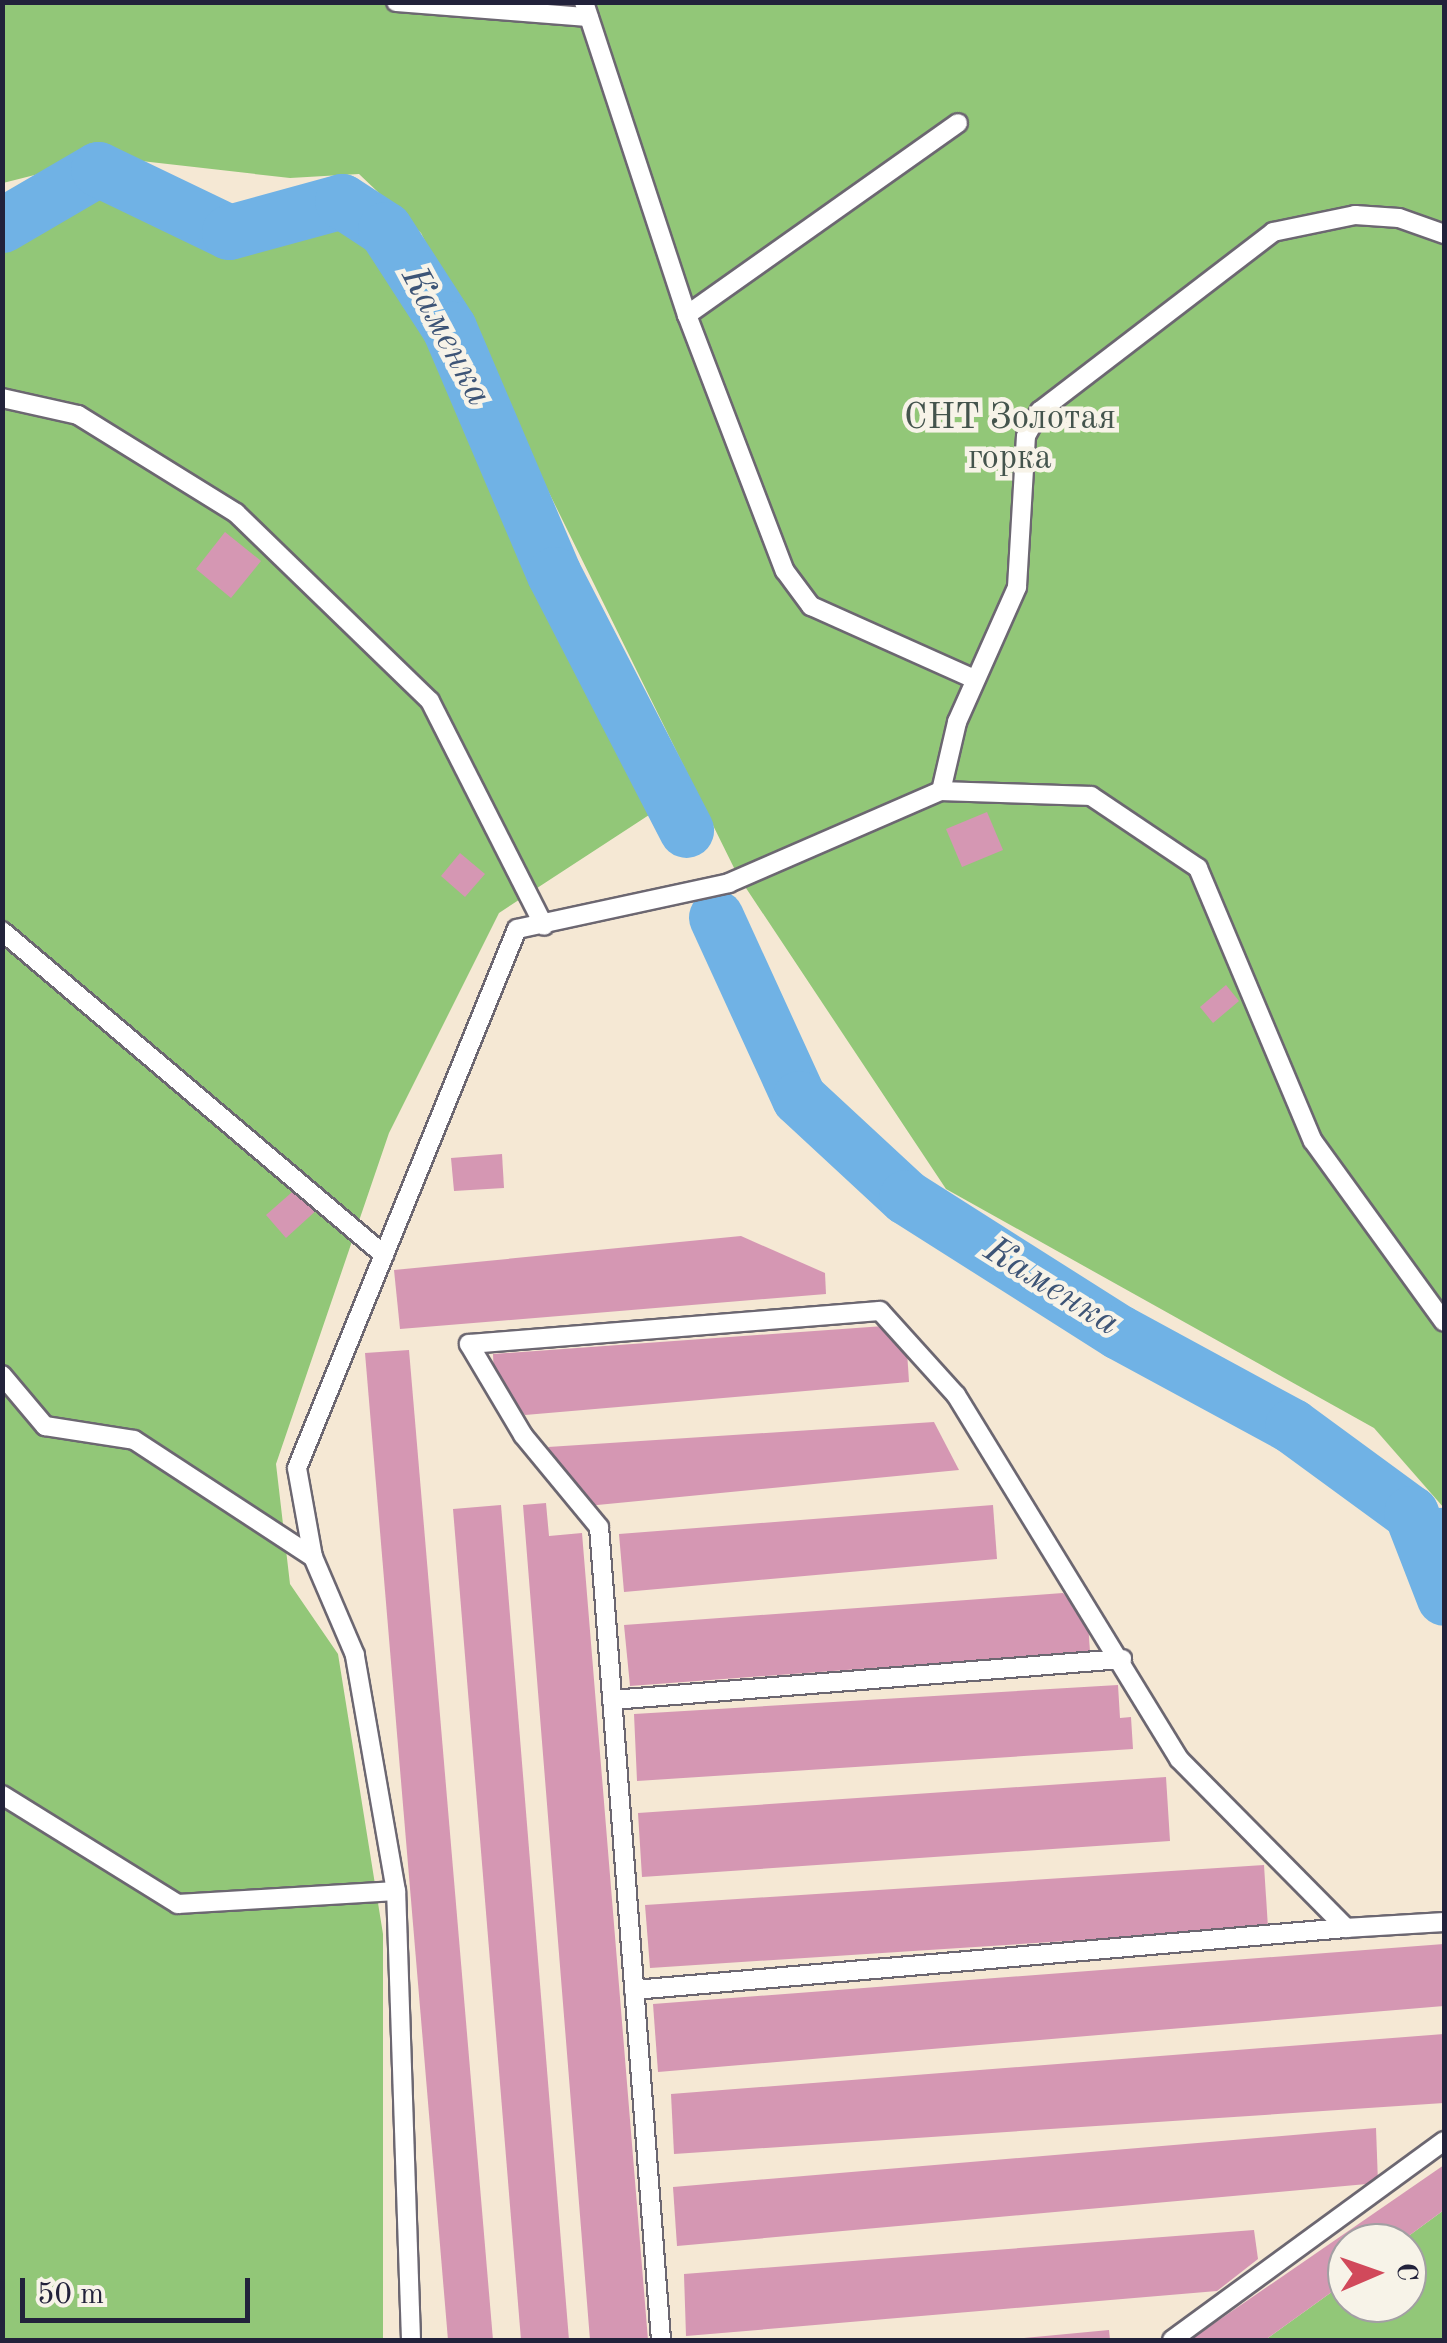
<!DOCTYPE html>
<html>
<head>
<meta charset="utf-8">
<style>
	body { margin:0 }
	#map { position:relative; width:1447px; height:2343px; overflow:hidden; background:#f5e8d4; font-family:"Old Standard TT",serif }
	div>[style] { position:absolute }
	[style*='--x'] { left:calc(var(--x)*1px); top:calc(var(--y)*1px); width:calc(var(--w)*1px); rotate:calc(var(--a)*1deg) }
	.green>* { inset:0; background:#92c778 }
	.stream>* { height:9px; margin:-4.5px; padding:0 4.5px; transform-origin:4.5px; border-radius:4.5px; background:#70b2e5 }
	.river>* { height:55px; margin:-27.5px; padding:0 27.5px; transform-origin:27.5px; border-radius:27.5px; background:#70b2e5 }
	.building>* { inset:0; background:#d597b3 }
	.roads { filter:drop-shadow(2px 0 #6c6771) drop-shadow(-2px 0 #6c6771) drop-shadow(0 2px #6c6771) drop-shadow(0 -2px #6c6771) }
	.lane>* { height:18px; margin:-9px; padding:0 9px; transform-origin:9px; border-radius:9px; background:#fff }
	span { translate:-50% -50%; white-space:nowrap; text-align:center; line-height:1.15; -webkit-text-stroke:9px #f7f3e8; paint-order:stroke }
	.park-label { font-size:35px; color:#44544d }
	.water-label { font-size:38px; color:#3d5476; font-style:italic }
	.frame { position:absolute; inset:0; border:5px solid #22223b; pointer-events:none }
	.north { position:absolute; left:1327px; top:2223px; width:100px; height:100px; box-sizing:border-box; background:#f7f3e8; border:2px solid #a29fa3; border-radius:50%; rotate:88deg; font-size:28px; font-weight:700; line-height:40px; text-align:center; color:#22223b }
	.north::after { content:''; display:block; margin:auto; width:35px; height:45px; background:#d1495b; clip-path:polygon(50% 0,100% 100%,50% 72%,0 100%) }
	.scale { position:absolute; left:20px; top:2278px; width:230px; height:45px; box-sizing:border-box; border:5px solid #22223b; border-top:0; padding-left:12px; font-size:30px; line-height:35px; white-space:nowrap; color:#22223b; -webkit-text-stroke:8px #f7f3e8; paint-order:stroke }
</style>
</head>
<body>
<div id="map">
	<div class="green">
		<div style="clip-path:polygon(2px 3px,1444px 3px,1444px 1508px,1374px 1428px,946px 1189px,738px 876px,421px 233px,359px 174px,290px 178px,106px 157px,3px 183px)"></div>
		<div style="clip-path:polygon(101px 185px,237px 248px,341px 215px,380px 245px,439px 344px,536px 578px,649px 815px,499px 913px,389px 1133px,276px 1464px,290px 1584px,338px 1654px,383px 1934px,383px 2340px,3px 2340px,2px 241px,23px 236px)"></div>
		<div style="clip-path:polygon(1444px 2210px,1444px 2340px,1265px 2340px,1347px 2281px,1347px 2303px,1407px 2303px,1407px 2243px,1399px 2243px)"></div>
	</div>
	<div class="stream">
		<div style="--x:1411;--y:1513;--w:33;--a:-2"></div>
	</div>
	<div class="river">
		<div style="--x:2;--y:225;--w:111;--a:-30.3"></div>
		<div style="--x:98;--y:169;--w:145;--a:25.7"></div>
		<div style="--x:229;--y:232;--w:117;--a:-15.3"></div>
		<div style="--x:342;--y:201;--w:51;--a:33.1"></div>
		<div style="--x:385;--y:229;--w:118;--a:57.1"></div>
		<div style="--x:449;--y:328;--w:267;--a:66.9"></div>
		<div style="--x:554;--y:574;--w:288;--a:62.7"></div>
		<div style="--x:716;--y:917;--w:199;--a:65.4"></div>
		<div style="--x:799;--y:1098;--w:146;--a:42.8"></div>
		<div style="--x:906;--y:1197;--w:252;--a:32.4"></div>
		<div style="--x:1119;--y:1332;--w:197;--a:28.5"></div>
		<div style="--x:1292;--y:1426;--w:147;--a:36.2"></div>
		<div style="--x:1411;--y:1513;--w:91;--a:68.8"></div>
	</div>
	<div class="building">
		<div style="clip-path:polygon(225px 532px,261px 561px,231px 598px,196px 569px)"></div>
		<div style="clip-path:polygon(987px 812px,1003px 850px,962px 867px,946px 829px)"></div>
		<div style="clip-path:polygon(460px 853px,485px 874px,465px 897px,441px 876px)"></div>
		<div style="clip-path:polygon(1226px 985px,1239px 1001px,1213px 1023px,1200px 1007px)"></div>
		<div style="clip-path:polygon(502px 1154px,504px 1188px,454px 1191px,451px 1158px)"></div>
		<div style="clip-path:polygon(299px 1186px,319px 1208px,286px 1238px,266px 1215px)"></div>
		<div style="clip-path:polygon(741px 1236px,825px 1273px,826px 1294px,400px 1329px,394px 1270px)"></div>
		<div style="clip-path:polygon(884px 1326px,907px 1351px,909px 1382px,525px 1415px,494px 1378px,493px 1354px)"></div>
		<div style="clip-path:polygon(409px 1350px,493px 2340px,448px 2340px,365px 1353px)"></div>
		<div style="clip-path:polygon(934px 1422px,959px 1470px,587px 1506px,548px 1447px)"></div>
		<div style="clip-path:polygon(546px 1503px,549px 1536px,582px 1533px,648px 2340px,590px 2340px,523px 1505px)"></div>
		<div style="clip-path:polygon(501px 1505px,569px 2340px,521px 2340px,453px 1509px)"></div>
		<div style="clip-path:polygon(993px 1505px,997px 1559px,624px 1592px,619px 1534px)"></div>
		<div style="clip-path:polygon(1063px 1593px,1088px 1622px,1090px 1652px,630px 1686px,624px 1625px)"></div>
		<div style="clip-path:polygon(1118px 1685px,1120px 1718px,1131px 1717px,1133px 1749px,637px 1781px,634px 1714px)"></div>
		<div style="clip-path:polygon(1166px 1777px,1170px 1841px,642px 1877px,638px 1813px)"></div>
		<div style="clip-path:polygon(1264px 1865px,1268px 1928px,650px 1968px,645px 1905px)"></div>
		<div style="clip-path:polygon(1444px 1944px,1444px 2006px,658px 2072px,653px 2004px)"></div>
		<div style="clip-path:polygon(1444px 2034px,1444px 2103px,674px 2154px,671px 2094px)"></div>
		<div style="clip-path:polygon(1376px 2128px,1378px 2183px,677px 2246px,673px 2187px)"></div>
		<div style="clip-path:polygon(1444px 2165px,1444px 2210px,1399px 2243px,1347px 2243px,1347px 2281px,1265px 2340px,1190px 2340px)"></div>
		<div style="clip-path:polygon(1254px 2230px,1258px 2259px,1217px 2291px,686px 2336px,684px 2274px)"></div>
		<div style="clip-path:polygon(1109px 2330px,1110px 2340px,1025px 2340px,1024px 2338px)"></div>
	</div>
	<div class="roads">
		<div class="lane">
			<div style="--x:396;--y:2;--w:193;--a:4.5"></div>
			<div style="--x:584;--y:2;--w:330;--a:71.8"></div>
			<div style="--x:687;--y:315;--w:274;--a:69.1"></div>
			<div style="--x:785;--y:571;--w:44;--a:53.4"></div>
			<div style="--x:811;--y:606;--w:179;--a:24.1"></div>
			<div style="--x:687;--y:315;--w:332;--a:-35.3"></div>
			<div style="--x:2;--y:398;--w:78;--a:12.6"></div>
			<div style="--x:78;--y:415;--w:186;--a:31.8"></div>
			<div style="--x:236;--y:513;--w:270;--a:44.1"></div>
			<div style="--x:430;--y:701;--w:252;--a:63.1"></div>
			<div style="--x:941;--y:791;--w:71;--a:-76.9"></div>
			<div style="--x:957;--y:722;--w:148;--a:-66"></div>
			<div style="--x:1017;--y:587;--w:151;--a:-86.6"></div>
			<div style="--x:1026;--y:436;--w:29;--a:-61"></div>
			<div style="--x:1040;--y:411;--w:294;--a:-37.5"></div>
			<div style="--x:1273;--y:232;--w:84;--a:-11.7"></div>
			<div style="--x:1355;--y:215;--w:44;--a:3.9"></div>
			<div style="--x:1399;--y:218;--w:48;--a:19.6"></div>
			<div style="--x:2;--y:931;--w:501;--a:40.3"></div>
			<div style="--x:2;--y:1375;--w:67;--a:49.9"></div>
			<div style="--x:45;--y:1426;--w:90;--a:8.9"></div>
			<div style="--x:134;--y:1440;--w:214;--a:33.2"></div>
			<div style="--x:612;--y:1700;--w:512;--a:-4.6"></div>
			<div style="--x:2;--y:1795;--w:207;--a:31.8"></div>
			<div style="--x:178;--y:1904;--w:218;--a:-3.4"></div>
			<div style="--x:634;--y:1990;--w:715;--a:-4.98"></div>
			<div style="--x:411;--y:2340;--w:449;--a:-91.9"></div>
			<div style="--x:396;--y:1891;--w:240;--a:-99.9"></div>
			<div style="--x:355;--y:1655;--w:107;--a:-113.2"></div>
			<div style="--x:313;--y:1557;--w:90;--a:-100.2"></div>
			<div style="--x:297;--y:1468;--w:582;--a:-67.8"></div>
			<div style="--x:517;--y:929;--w:217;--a:-12.2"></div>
			<div style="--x:729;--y:883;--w:231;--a:-23.5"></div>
			<div style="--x:941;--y:791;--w:150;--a:1.9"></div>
			<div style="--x:1091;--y:796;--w:129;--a:33.9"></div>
			<div style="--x:1198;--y:868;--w:296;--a:67.2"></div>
			<div style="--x:1313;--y:1141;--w:223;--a:54.1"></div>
			<div style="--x:661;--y:2340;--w:815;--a:-94.36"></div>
			<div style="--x:599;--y:1527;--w:119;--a:-129.6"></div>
			<div style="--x:523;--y:1435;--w:106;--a:-120.7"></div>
			<div style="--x:469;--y:1344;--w:412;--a:-4.6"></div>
			<div style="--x:880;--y:1311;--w:113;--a:47.9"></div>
			<div style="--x:956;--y:1395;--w:427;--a:58.5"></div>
			<div style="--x:1179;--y:1759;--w:238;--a:45.3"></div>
			<div style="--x:1346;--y:1928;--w:98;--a:-3.5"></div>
			<div style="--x:1172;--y:2340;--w:337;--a:-36.2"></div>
		</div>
	</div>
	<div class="park-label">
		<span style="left:1010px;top:439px">СНТ Золотая<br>горка</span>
	</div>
	<div class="water-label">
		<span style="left:445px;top:337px;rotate:62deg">Каменка</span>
		<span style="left:1051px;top:1288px;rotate:32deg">Каменка</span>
	</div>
	<div class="frame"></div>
	<div class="north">С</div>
	<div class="scale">50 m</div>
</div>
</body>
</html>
